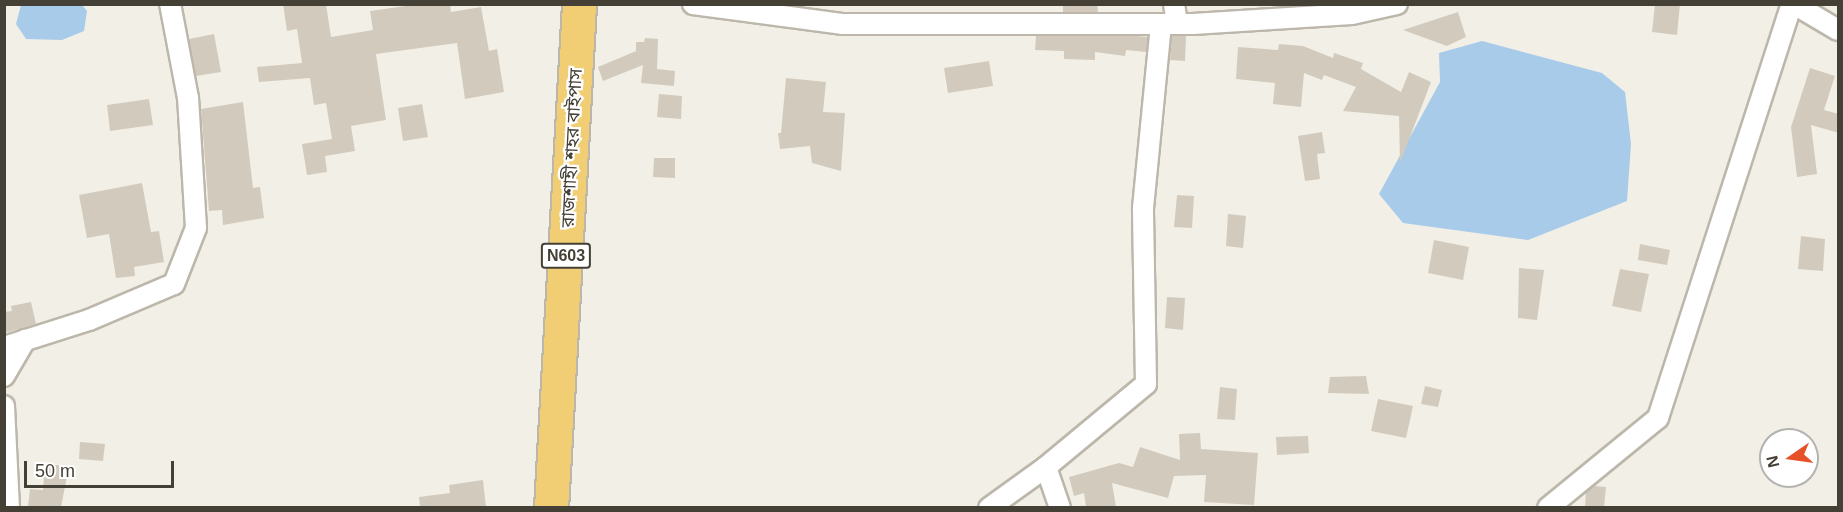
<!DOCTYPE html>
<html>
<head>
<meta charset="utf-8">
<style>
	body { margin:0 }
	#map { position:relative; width:1843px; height:512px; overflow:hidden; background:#f2efe7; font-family:Arial,"Noto Sans Bengali",sans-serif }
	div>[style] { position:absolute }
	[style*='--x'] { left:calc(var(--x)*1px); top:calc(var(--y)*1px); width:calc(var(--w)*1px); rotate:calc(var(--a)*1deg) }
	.water>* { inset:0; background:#a8cbe9 }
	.building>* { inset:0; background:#d2cbbd }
	.roads { filter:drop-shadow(2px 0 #bcb7aa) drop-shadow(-2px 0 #bcb7aa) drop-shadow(0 2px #bcb7aa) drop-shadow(0 -2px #bcb7aa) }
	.street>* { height:20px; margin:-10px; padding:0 10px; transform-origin:10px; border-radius:10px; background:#fff }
	.highway>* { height:33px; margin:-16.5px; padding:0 16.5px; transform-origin:16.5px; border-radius:16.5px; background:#f1ce73 }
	span { translate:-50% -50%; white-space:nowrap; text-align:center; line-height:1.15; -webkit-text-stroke:4.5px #fff; paint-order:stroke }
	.shield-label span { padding:2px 4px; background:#fff; border:2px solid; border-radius:4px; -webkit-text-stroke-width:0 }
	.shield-label { font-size:16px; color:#444036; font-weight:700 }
	.street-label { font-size:18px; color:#444036 }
	.frame { position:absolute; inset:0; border:6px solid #444036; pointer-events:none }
	.north { position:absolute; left:1759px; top:428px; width:60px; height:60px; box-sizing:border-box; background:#fff; border:2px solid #b4b3af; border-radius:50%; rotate:257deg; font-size:16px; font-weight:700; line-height:24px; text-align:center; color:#444036 }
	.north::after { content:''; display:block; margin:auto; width:21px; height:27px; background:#e75129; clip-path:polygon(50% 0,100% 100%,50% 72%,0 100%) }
	.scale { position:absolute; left:24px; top:461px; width:150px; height:27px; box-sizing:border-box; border:3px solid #444036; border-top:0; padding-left:8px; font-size:18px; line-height:21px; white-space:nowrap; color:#444036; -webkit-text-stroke:4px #fff; paint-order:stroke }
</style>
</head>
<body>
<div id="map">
	<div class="water">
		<div style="clip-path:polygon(21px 5px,82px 5px,87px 11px,84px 31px,62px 40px,26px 39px,16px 24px)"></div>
		<div style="clip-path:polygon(1482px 41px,1602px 73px,1625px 92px,1631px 144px,1627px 201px,1528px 240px,1403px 223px,1379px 194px,1440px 82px,1439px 53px)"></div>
	</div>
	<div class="building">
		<div style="clip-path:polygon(283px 4px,326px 4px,331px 37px,373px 30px,370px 11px,420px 4px,450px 4px,451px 12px,481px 7px,489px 51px,497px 49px,504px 92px,465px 99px,457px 43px,376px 54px,386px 120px,351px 126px,355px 151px,325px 156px,327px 172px,307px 175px,302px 144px,332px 139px,326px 103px,314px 105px,310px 78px,259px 82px,257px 67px,302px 63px,297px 29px,287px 31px)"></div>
		<div style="clip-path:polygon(1063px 4px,1097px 4px,1098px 12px,1063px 12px)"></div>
		<div style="clip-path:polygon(1655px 4px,1680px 4px,1677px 35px,1652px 32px)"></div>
		<div style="clip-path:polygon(1458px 12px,1466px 37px,1447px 46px,1403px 30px)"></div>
		<div style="clip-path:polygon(214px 34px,221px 72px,196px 76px,189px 39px)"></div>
		<div style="clip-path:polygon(1036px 36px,1138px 36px,1148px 37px,1146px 52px,1126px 50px,1125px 56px,1095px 52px,1095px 60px,1064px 59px,1064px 51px,1035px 50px)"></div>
		<div style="clip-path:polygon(1172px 36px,1186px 36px,1185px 61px,1170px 60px)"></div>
		<div style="clip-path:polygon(645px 38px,658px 39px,657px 69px,675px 71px,674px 86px,641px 83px,643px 65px,603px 81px,598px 67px,636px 51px,636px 42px,644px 42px)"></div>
		<div style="clip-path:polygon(1279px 44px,1303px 46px,1333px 58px,1334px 53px,1363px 63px,1361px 69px,1401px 92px,1409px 72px,1431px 82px,1400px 163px,1399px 116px,1343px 111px,1356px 87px,1324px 75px,1322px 80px,1304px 73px,1301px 107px,1273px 104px,1275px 83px,1236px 79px,1238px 47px,1278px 50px)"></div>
		<div style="clip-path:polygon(989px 61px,993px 86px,948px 93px,944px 68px)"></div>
		<div style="clip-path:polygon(1810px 68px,1835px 76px,1824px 110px,1839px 114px,1839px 133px,1811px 125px,1817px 174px,1797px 177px,1791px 127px)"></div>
		<div style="clip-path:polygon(786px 78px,826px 82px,823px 112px,845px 113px,841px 171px,812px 163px,810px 146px,780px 149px,778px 133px,781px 133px)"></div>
		<div style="clip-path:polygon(659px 94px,682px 96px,681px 119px,657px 117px)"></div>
		<div style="clip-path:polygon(149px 99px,153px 125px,110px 131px,107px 105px)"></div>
		<div style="clip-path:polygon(243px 102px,253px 188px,260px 187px,264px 218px,223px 225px,222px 210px,209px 211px,201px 109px)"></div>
		<div style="clip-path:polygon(422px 104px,428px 137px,403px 141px,398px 108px)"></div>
		<div style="clip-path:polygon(1322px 132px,1325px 153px,1317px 154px,1320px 179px,1305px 181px,1298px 136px)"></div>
		<div style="clip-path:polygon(654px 158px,675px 158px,675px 178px,653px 177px)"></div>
		<div style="clip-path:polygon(142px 183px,151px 232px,159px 231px,164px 262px,134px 267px,135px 276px,116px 278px,109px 234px,87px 238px,79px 195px)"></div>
		<div style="clip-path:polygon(1177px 195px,1194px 196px,1192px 228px,1174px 227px)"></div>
		<div style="clip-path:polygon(1228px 214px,1246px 216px,1243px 248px,1226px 246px)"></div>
		<div style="clip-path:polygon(1801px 236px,1825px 239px,1823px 271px,1798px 269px)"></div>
		<div style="clip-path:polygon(1434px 240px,1469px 247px,1463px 280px,1428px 273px)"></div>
		<div style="clip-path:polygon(1640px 244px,1670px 250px,1667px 265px,1638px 260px)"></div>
		<div style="clip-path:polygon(1519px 268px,1544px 270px,1537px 320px,1518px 318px)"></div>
		<div style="clip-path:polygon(1620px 269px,1649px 274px,1641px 312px,1612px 306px)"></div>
		<div style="clip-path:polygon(1167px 297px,1185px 298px,1183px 330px,1165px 328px)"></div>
		<div style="clip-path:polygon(31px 302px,36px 324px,4px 333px,4px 312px,12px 311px,11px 306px)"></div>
		<div style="clip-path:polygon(1366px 376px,1369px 394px,1328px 393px,1330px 377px)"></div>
		<div style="clip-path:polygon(1425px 386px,1442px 390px,1438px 407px,1421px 404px)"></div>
		<div style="clip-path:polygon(1220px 387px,1237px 389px,1235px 420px,1217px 419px)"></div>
		<div style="clip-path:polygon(1378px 399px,1413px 406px,1406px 438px,1371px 431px)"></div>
		<div style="clip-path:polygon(1200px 433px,1201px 449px,1258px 453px,1254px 505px,1204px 502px,1206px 475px,1174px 476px,1168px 498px,1112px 483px,1116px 507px,1086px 507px,1084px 493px,1074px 496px,1069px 477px,1119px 463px,1133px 467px,1140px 447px,1180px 460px,1179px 434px)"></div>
		<div style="clip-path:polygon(1308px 436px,1309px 453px,1277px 455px,1276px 437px)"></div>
		<div style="clip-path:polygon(80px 442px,105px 444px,103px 461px,79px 459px)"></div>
		<div style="clip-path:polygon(45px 464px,69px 466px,61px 507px,28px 507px,30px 489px,43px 490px)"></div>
		<div style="clip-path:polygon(483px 480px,486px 507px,420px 507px,419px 497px,450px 493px,449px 485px)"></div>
		<div style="clip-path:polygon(1594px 486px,1606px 487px,1604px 507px,1585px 507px,1586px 493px)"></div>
	</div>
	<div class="roads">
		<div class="street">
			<div style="--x:693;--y:4;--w:150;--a:7.6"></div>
			<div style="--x:842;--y:24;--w:351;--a:0"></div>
			<div style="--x:1193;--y:24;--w:159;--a:-3.6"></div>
			<div style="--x:1352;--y:14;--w:46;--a:-12.5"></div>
			<div style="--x:1174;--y:4;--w:20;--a:81"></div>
			<div style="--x:1794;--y:4;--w:51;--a:30.6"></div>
			<div style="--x:4;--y:347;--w:89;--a:-17.6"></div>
			<div style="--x:89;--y:320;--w:92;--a:-23"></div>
			<div style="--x:174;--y:284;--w:60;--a:-68.6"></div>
			<div style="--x:196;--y:228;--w:130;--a:-93.5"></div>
			<div style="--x:188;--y:98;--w:96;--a:-100.8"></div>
			<div style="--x:4;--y:376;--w:42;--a:-59.7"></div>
			<div style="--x:4;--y:406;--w:102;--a:87.2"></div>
			<div style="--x:989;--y:508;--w:70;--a:-35.7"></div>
			<div style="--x:1060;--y:508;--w:43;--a:-108.9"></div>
			<div style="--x:1046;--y:467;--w:130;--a:-39.7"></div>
			<div style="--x:1146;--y:384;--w:176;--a:-91"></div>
			<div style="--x:1143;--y:208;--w:185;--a:-84.4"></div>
			<div style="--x:1548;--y:508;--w:142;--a:-39.3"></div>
			<div style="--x:1658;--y:418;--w:435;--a:-72.1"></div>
		</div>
		<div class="highway">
			<div style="--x:551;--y:508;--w:505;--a:-86.82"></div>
		</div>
	</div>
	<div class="shield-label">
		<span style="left:566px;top:256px">N603</span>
	</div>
	<div class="street-label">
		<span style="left:572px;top:148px;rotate:-87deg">রাজশাহী শহর বাইপাস</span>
	</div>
	<div class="frame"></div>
	<div class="north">N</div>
	<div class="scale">50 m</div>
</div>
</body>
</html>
